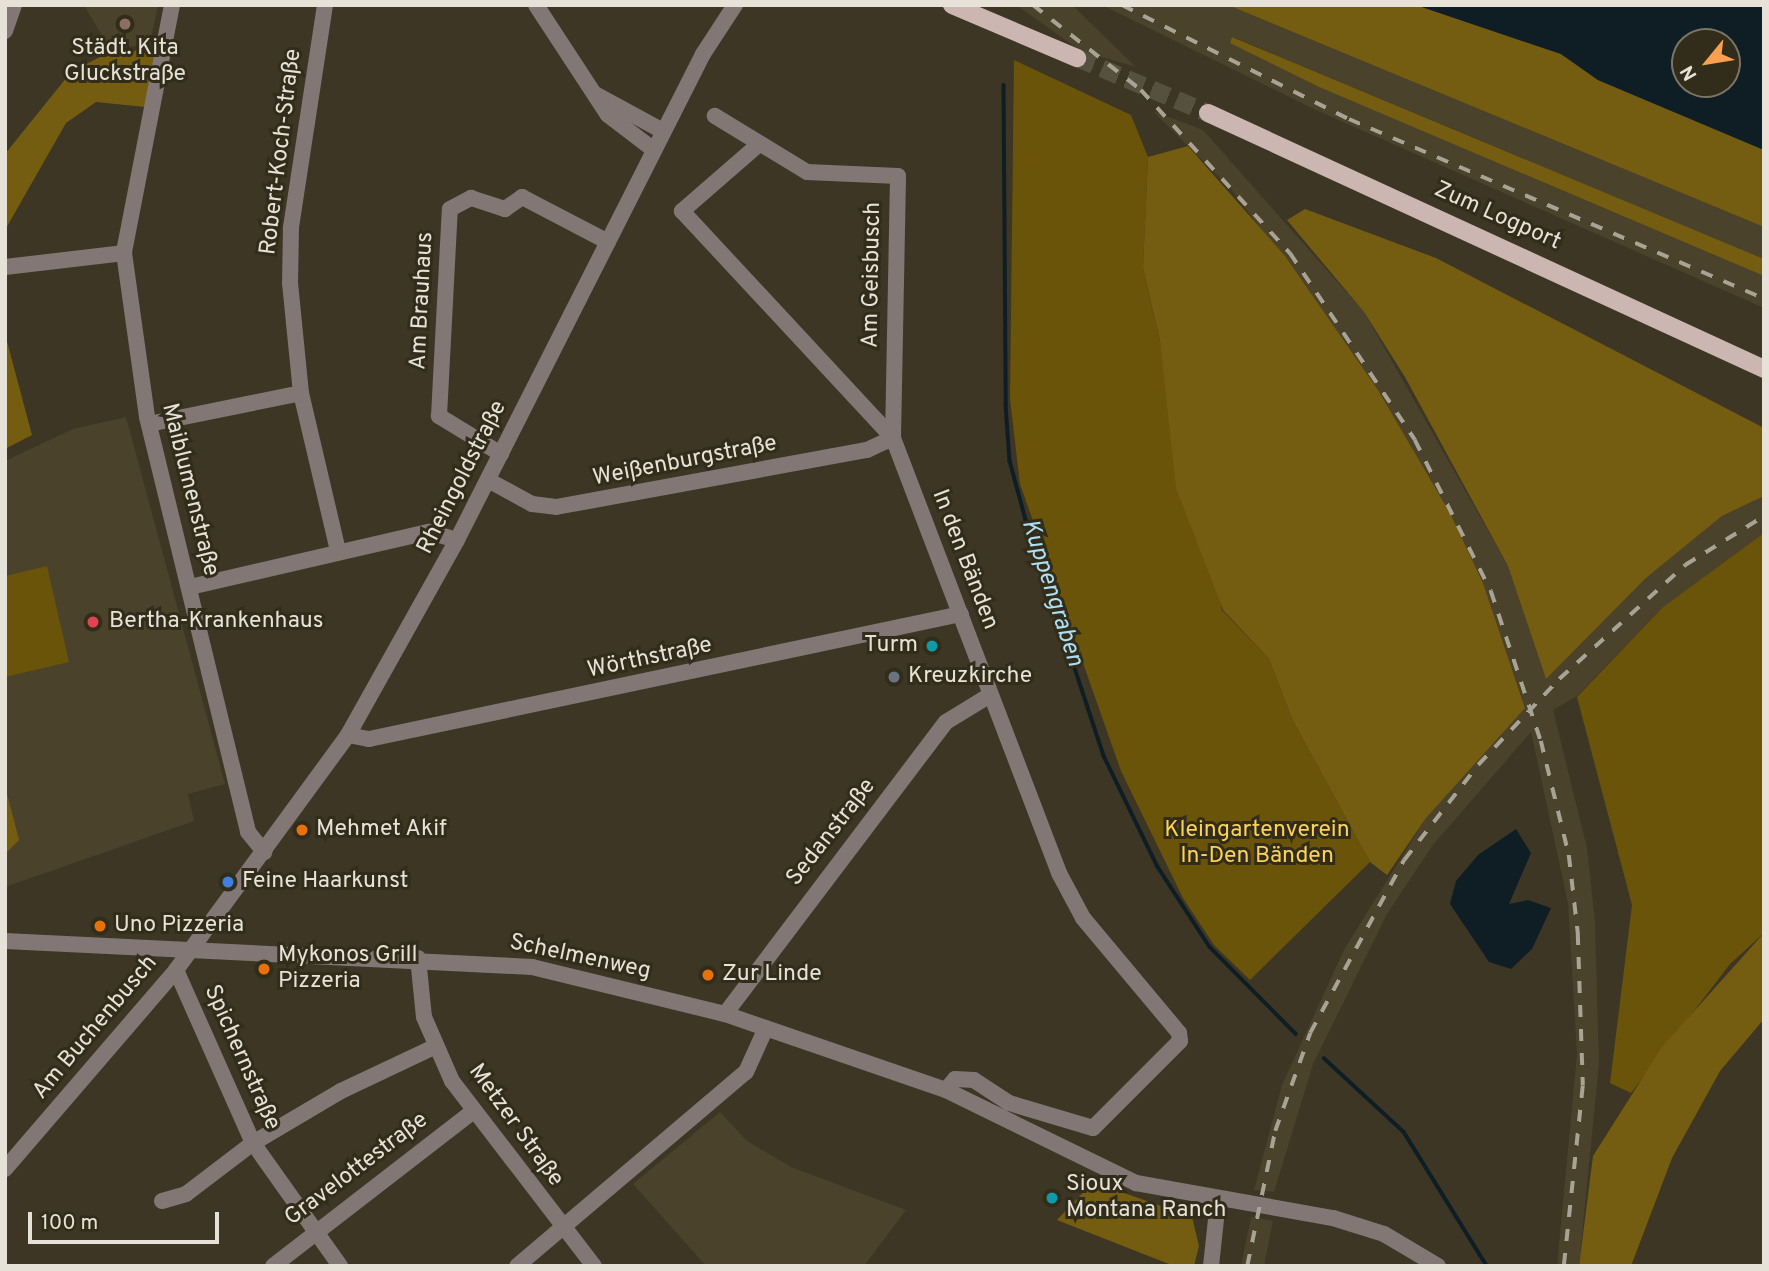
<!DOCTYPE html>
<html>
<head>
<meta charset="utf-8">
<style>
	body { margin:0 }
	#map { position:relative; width:1769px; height:1271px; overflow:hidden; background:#3d3624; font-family:Overpass,sans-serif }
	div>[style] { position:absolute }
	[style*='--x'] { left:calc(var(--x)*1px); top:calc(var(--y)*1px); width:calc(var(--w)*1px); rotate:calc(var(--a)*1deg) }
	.built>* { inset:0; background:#4a422a }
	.green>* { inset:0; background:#6a5409 }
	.forest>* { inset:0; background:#745d11 }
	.water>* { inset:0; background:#0f1e24 }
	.stream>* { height:3.5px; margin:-1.75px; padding:0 1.75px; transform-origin:1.75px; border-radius:1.75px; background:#0f1e24 }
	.major-tunnel>* { height:18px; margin-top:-9px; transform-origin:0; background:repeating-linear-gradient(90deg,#56503f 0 18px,transparent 0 27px) }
	.minor>* { height:16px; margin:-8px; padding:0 8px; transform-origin:8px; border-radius:8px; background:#827775 }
	.major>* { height:18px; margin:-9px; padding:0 9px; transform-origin:9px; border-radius:9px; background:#ccb6b2 }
	.rail>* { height:3.5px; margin-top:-1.75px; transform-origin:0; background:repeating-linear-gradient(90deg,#a8a395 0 12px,transparent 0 24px) }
	.dots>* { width:19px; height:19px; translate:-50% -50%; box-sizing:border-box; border:4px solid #322c1b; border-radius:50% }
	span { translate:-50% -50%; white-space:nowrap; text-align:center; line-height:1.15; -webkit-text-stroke:6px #322c1b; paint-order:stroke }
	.poi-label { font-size:23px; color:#e6e2d7 }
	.left { translate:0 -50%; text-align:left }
	.right { translate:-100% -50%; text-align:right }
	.street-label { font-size:23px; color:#e6e2d7 }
	.park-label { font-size:23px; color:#fcd256 }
	.water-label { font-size:24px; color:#ade0f4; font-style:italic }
	.frame { position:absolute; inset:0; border:7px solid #e6e2d7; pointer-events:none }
	.north { position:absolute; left:1671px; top:28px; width:70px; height:70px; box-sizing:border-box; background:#322c1b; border:2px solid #7a7566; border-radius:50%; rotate:240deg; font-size:19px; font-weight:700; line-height:28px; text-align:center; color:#e6e2d7 }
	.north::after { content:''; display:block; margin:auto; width:24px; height:32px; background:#fa9f50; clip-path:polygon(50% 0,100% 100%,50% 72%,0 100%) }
	.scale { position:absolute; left:28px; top:1212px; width:191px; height:32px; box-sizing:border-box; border:4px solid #e6e2d7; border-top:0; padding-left:9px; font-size:21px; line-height:24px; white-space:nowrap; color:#e6e2d7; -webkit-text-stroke:5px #322c1b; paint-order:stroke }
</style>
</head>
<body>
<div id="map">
	<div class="built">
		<div style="clip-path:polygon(84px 5px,158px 5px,150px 43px,111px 51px)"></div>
		<div style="clip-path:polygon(1016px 5px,1072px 5px,1136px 67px,1081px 51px)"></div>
		<div style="clip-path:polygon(1102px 5px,1228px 5px,1764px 227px,1764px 259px,1233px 37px,1230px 42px,1319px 87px,1764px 276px,1764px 308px,1316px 110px)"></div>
		<div style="clip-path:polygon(1153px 111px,1203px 130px,1364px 312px,1508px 566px,1546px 679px,1646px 578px,1722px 516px,1764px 496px,1764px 533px,1663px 607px,1577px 696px,1553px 710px,1587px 848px,1595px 922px,1599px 1063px,1579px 1266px,1557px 1266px,1577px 1054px,1568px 903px,1531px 732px,1433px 845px,1387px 914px,1313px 1064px,1274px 1192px,1254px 1190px,1282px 1085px,1345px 948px,1426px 818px,1525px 707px,1483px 583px,1450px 513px,1378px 390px,1231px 189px)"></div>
		<div style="clip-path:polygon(126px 417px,225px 784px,188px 794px,194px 821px,5px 887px,5px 461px,73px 429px)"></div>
		<div style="clip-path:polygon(720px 1112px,747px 1141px,791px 1167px,906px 1210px,864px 1266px,706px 1266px,633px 1184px)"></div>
		<div style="clip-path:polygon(1251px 1217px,1273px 1221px,1264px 1266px,1241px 1266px)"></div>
	</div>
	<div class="green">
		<div style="clip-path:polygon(1014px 60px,1131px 115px,1148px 157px,1143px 268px,1222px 610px,1269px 659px,1292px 719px,1370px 862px,1250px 980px,1214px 945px,1183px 898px,1121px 771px,1020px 484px,1010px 399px)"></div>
		<div style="clip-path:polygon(1764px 533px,1764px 933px,1730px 964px,1631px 1093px,1610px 1083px,1632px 905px,1577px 697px,1663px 607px)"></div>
		<div style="clip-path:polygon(47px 566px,69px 662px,5px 677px,5px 576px)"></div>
	</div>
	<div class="forest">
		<div style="clip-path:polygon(1228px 5px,1416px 5px,1561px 54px,1598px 80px,1764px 150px,1764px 227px)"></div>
		<div style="clip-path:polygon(1232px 37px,1764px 259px,1764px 276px,1319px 87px,1230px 43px)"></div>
		<div style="clip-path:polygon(157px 47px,145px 107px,96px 102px,66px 123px,5px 230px,5px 154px,71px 72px,100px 57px)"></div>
		<div style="clip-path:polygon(1188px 146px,1285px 256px,1378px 390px,1450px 513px,1483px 583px,1525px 708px,1426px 818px,1387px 875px,1370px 862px,1292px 719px,1269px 659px,1223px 610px,1176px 488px,1160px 341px,1143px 268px,1148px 157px)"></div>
		<div style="clip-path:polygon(1305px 209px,1436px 258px,1764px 428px,1764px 496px,1722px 516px,1646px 578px,1546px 679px,1508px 566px,1405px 377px,1364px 312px,1287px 220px)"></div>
		<div style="clip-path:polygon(5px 334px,32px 435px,5px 449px)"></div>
		<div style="clip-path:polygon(5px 786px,19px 840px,5px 854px)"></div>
		<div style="clip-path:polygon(1764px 933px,1764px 1019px,1720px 1071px,1672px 1158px,1631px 1266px,1579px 1266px,1593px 1156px,1662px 1047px)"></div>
		<div style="clip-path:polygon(1093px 1182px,1192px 1217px,1199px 1246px,1194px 1266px,1174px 1266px,1057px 1220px)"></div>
	</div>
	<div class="water">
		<div style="clip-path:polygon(evenodd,1416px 5px,1764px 5px,1764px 150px,1598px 80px,1561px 54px,1416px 5px,1685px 42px,1727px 42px,1727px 84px,1685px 84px,1685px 42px)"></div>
		<div style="clip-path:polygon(1516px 829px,1531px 853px,1509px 904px,1528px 900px,1551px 908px,1532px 949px,1511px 969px,1489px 962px,1450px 904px,1456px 881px,1478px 855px)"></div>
	</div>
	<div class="stream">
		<div style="--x:1004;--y:85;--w:320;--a:89.6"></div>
		<div style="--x:1006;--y:405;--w:56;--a:85.9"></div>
		<div style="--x:1010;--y:461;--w:61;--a:74.8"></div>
		<div style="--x:1026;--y:520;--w:249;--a:71.7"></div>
		<div style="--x:1104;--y:756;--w:123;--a:64.1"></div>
		<div style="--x:1158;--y:867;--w:95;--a:57"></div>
		<div style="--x:1210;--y:947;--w:122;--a:45.3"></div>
		<div style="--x:1324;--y:1058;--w:109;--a:42.8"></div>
		<div style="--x:1404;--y:1132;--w:158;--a:58.2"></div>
	</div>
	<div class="major-tunnel">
		<div style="--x:1077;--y:58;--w:142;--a:22.8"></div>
	</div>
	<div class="minor">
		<div style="--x:172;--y:5;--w:253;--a:101"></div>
		<div style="--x:124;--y:253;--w:166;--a:82"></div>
		<div style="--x:147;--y:417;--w:427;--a:76.3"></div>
		<div style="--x:248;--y:832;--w:26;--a:51"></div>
		<div style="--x:325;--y:5;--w:226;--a:98.7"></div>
		<div style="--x:291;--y:228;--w:55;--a:91"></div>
		<div style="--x:290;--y:283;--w:111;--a:84.3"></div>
		<div style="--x:301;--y:393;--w:162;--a:76.8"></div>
		<div style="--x:536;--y:5;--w:131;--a:56.8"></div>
		<div style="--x:608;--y:115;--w:58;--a:37.3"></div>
		<div style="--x:5;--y:31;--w:28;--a:-71"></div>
		<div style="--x:595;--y:94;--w:77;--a:28.6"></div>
		<div style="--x:758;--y:145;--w:101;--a:139"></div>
		<div style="--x:682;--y:211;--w:310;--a:47.1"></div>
		<div style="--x:893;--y:438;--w:466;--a:69.1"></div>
		<div style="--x:1059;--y:873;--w:51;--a:61.9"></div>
		<div style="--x:1083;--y:918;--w:150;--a:50.1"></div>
		<div style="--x:1179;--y:1033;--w:8;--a:83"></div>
		<div style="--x:1180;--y:1041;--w:123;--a:135"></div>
		<div style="--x:1093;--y:1128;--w:88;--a:-163.4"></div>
		<div style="--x:1009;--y:1103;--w:42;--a:-146.7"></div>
		<div style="--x:974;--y:1080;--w:19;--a:-177"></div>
		<div style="--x:955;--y:1079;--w:14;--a:129"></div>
		<div style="--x:5;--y:267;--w:120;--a:-6.7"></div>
		<div style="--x:149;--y:424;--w:155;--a:-11.5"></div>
		<div style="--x:501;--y:454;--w:73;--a:-148.5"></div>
		<div style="--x:439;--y:416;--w:207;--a:-87"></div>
		<div style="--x:450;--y:209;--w:24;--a:-28"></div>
		<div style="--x:471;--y:198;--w:36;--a:18"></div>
		<div style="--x:505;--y:209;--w:21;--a:-35"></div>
		<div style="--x:522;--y:197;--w:97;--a:27.6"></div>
		<div style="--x:488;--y:480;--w:50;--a:28.6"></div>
		<div style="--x:532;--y:504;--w:24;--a:7"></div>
		<div style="--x:556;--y:507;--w:316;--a:-10.4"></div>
		<div style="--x:867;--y:450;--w:29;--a:-25"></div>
		<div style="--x:893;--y:438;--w:262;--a:-88.9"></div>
		<div style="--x:898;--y:176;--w:91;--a:-177.5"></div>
		<div style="--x:807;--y:172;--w:108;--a:-148.7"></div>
		<div style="--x:190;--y:587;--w:245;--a:-13"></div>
		<div style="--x:429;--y:532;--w:29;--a:16"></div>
		<div style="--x:348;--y:735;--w:21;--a:11"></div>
		<div style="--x:369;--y:739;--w:605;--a:-11.92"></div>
		<div style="--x:5;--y:941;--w:528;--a:2.82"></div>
		<div style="--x:532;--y:967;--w:199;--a:13.7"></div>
		<div style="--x:725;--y:1014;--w:234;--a:19"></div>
		<div style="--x:946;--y:1090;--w:212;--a:26.1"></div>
		<div style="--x:1136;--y:1183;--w:200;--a:10.1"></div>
		<div style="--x:1333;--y:1218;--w:53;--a:17.4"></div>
		<div style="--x:1384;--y:1234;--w:63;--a:30.7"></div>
		<div style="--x:418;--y:958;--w:59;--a:84.2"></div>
		<div style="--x:424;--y:1017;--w:70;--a:66.4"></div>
		<div style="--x:452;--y:1081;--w:233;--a:52.5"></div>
		<div style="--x:176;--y:970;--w:189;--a:66"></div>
		<div style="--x:253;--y:1143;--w:151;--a:54.7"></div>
		<div style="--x:725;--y:1014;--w:366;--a:-52.9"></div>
		<div style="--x:946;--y:722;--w:52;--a:-31.5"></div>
		<div style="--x:5;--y:1169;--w:262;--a:-49.3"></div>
		<div style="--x:176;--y:970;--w:291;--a:-53.8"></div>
		<div style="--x:348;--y:735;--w:223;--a:-60.8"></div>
		<div style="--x:457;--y:540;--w:545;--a:-63.15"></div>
		<div style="--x:703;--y:54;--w:59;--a:-56.9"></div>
		<div style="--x:162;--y:1201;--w:25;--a:-16"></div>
		<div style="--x:186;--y:1194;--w:84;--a:-37.3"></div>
		<div style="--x:253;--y:1143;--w:102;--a:-30.6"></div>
		<div style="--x:341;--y:1091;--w:105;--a:-25.3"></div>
		<div style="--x:273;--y:1266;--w:252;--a:-37.7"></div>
		<div style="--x:517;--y:1266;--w:300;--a:-40.3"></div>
		<div style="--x:746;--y:1072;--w:48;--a:-65.6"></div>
		<div style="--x:1211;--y:1266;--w:66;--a:-83.9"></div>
	</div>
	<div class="major">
		<div style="--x:952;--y:5;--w:136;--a:23"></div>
		<div style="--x:1208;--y:113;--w:612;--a:24.72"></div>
	</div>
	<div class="rail">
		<div style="--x:1033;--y:5;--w:137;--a:38.2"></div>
		<div style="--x:1141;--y:90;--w:221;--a:47.6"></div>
		<div style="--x:1290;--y:253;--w:225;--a:56.2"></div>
		<div style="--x:1415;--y:440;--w:169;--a:63.3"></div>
		<div style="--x:1491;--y:591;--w:158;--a:71.6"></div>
		<div style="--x:1541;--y:741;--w:117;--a:76.2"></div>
		<div style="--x:1569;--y:855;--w:79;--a:83.4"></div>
		<div style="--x:1578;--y:933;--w:153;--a:88.1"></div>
		<div style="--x:1583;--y:1086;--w:181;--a:96"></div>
		<div style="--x:1122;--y:5;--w:254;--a:26.7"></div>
		<div style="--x:1349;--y:119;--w:452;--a:23.4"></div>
		<div style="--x:1247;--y:1266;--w:138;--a:-78.3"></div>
		<div style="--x:1275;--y:1131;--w:104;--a:-70.3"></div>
		<div style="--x:1310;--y:1033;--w:197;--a:-61.5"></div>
		<div style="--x:1404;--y:860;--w:120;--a:-52.1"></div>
		<div style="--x:1478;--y:765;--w:118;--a:-46.7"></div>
		<div style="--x:1559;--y:679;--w:170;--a:-42.1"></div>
		<div style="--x:1685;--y:565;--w:93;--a:-31.8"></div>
	</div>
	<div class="dots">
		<div style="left:125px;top:24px;background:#8d6e63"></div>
		<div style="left:93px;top:622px;background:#e0444e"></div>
		<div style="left:932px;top:646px;background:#0f9aa8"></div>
		<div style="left:894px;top:677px;background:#6b7280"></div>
		<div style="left:302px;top:830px;background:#e8710a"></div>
		<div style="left:228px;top:882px;background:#3f7fe0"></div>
		<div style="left:100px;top:926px;background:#e8710a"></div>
		<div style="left:264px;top:969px;background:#e8710a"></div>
		<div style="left:708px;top:975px;background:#e8710a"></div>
		<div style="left:1052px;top:1198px;background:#0f9aa8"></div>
	</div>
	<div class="poi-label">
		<span style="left:125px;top:62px">Städt. Kita<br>Gluckstraße</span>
		<span class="left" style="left:109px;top:622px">Bertha-Krankenhaus</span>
		<span class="right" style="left:918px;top:646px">Turm</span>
		<span class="left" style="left:908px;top:677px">Kreuzkirche</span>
		<span class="left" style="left:316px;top:830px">Mehmet Akif</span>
		<span class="left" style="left:242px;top:882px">Feine Haarkunst</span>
		<span class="left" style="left:114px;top:926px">Uno Pizzeria</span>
		<span class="left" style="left:278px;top:969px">Mykonos Grill<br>Pizzeria</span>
		<span class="left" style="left:722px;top:975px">Zur Linde</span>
		<span class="left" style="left:1066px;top:1198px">Sioux<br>Montana Ranch</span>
	</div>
	<div class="street-label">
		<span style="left:282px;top:152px;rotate:-83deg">Robert-Koch-Straße</span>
		<span style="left:1497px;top:217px;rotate:24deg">Zum Logport</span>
		<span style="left:873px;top:275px;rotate:-89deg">Am Geisbusch</span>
		<span style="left:423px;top:301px;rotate:-87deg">Am Brauhaus</span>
		<span style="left:685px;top:462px;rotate:-11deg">Weißenburgstraße</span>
		<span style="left:463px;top:478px;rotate:-63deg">Rheingoldstraße</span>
		<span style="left:189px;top:490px;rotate:76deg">Maiblumenstraße</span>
		<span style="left:964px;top:560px;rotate:69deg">In den Bänden</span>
		<span style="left:650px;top:659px;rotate:-12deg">Wörthstraße</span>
		<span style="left:832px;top:833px;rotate:-52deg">Sedanstraße</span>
		<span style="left:580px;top:958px;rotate:12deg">Schelmenweg</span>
		<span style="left:96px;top:1028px;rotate:-50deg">Am Buchenbusch</span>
		<span style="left:241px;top:1058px;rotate:66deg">Spichernstraße</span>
		<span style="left:515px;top:1126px;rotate:54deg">Metzer Straße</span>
		<span style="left:357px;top:1170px;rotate:-37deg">Gravelottestraße</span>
	</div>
	<div class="park-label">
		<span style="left:1257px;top:844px">Kleingartenverein<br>In-Den Bänden</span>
	</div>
	<div class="water-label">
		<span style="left:1051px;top:593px;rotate:72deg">Kuppengraben</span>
	</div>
	<div class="frame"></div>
	<div class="north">N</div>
	<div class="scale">100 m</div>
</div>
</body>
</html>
